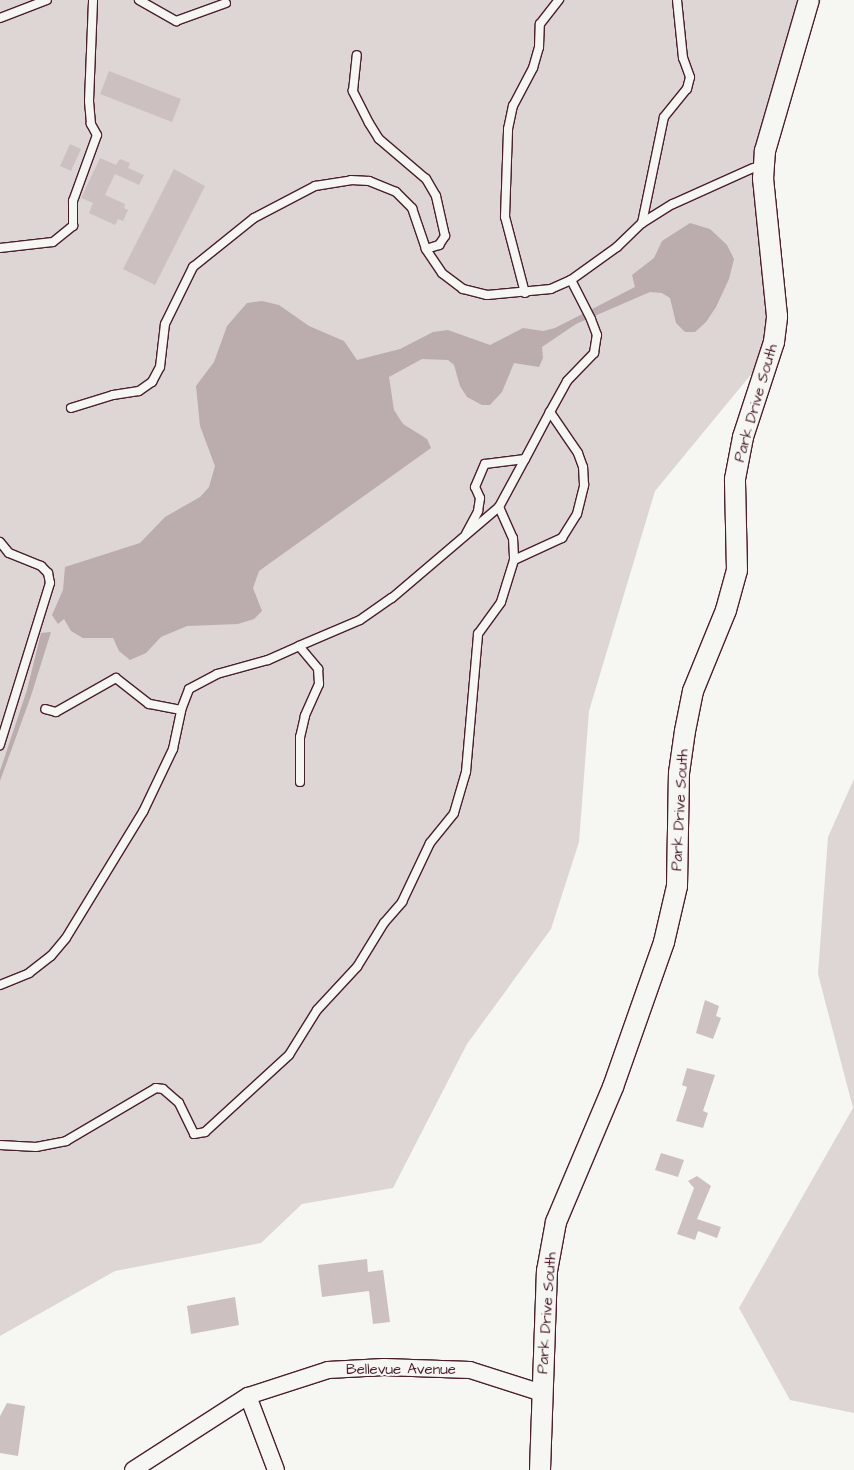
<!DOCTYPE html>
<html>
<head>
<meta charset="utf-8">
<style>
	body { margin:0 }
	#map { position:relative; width:854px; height:1470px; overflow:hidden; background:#f6f6f2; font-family:"Architects Daughter",sans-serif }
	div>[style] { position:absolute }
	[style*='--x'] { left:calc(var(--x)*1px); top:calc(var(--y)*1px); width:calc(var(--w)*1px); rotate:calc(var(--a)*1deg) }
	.green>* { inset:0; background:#ddd6d5 }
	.water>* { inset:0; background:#bbadae }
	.building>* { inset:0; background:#ccc1c0 }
	.roads { filter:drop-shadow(1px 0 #4a1f2b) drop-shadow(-1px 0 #4a1f2b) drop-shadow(0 1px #4a1f2b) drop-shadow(0 -1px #4a1f2b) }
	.service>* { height:8px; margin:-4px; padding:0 4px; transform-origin:4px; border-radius:4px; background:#f6f6f2 }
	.minor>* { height:16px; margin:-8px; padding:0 8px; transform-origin:8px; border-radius:8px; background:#f6f6f2 }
	.tertiary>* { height:20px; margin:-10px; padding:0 10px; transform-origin:10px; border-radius:10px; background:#f6f6f2 }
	span { translate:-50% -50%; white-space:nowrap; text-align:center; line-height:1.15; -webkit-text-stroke:4px #f6f6f2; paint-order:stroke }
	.street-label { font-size:15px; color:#4a1f2b }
</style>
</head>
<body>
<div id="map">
	<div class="green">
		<div style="clip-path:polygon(0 0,804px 0,757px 157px,771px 312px,758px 366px,655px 491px,589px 711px,579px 842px,551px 929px,467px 1044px,393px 1188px,302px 1204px,261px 1243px,115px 1271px,0 1336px)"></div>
		<div style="clip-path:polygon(854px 779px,854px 1413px,790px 1400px,739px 1308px,853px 1108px,818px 974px,828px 837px)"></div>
	</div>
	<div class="water">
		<div style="clip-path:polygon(690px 223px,710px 229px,727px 245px,734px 259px,729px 279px,716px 307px,706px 322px,695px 332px,685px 332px,676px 323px,670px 298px,662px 293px,650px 292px,576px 324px,542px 347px,543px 358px,539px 367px,514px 363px,502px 392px,490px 405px,482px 405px,467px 397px,460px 386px,454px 365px,448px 360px,422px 359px,389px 377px,394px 410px,403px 424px,427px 439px,431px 448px,259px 571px,253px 588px,262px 611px,254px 619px,238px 624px,187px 626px,161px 637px,146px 653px,130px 660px,119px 651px,113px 638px,83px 638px,71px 631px,64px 619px,58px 624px,52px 615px,63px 590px,65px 567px,140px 543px,165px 517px,200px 497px,209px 487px,215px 466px,200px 426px,196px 386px,214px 362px,227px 326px,247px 303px,262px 301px,279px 305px,309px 326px,344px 341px,357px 360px,400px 349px,433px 332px,448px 330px,490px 345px,523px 328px,543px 331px,555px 328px,635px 287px,632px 275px,654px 258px,662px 241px)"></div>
		<div style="clip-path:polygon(51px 632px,31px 696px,0 781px,0 771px,27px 690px,41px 633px)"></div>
	</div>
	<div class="building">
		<div style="clip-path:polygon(109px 71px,181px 99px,172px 122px,100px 94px)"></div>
		<div style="clip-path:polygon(70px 144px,81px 149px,71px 171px,60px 166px)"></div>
		<div style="clip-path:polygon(100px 158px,116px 165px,120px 159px,130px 163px,128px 168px,144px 175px,139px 185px,115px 174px,105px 195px,125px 204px,124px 208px,128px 210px,123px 221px,118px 219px,115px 225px,89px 213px,93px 203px,81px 198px)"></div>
		<div style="clip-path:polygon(174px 169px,205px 186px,155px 285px,123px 269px)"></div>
		<div style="clip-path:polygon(705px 1000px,719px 1006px,716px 1016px,721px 1018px,713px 1039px,696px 1033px)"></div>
		<div style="clip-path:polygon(687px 1068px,715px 1075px,703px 1111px,708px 1113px,703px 1128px,676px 1121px,687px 1087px,682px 1085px)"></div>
		<div style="clip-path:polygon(661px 1153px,684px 1160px,678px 1177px,655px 1170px)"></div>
		<div style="clip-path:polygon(697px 1176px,711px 1186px,697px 1219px,721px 1227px,717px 1238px,698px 1231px,695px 1240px,677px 1234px,694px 1188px,688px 1181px)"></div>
		<div style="clip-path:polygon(367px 1259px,368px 1272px,383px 1270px,390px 1322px,373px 1324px,369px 1291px,322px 1297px,318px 1265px)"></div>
		<div style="clip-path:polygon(235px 1297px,239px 1325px,191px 1334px,187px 1306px)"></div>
		<div style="clip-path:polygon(7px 1403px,25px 1406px,18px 1456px,0 1453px,0 1416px)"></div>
	</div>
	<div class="roads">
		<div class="service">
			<div style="--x:139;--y:0;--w:43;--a:29.6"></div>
			<div style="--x:176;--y:21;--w:53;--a:-19.8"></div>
			<div style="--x:0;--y:18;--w:50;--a:-21"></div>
			<div style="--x:642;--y:223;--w:108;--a:-78.3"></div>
			<div style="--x:664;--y:117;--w:36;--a:-51"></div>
			<div style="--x:687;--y:89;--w:12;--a:-76"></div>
			<div style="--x:690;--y:77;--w:20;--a:-110"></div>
			<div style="--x:683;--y:58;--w:58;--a:-95.9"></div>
			<div style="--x:0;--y:248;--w:53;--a:-6.5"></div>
			<div style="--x:53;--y:242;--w:26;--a:-39"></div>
			<div style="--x:73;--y:226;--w:25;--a:-90"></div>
			<div style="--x:73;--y:201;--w:70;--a:-70"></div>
			<div style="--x:97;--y:135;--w:13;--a:-119"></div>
			<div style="--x:91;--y:124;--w:23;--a:-95"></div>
			<div style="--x:89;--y:101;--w:101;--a:-87.7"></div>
			<div style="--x:571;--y:280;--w:57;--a:-35.7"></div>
			<div style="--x:617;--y:247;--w:35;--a:-44"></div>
			<div style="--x:642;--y:223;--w:36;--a:-32"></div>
			<div style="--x:673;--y:204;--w:88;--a:-24.2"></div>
			<div style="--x:525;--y:293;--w:79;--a:-104.7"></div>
			<div style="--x:505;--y:217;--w:88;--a:-88"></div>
			<div style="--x:508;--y:129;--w:24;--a:-78"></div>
			<div style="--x:513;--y:106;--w:43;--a:-62.2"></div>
			<div style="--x:533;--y:68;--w:22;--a:-74"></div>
			<div style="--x:539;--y:47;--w:23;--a:-88"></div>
			<div style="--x:540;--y:24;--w:31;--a:-52"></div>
			<div style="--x:71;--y:408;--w:44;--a:-17.2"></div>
			<div style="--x:113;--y:395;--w:26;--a:-9"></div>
			<div style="--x:139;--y:391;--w:16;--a:-35"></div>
			<div style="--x:152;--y:382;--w:17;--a:-62"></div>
			<div style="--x:160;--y:367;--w:43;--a:-83.4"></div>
			<div style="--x:165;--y:324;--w:64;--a:-63.8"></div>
			<div style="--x:193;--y:267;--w:78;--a:-38.8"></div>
			<div style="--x:254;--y:218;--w:69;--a:-27.7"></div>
			<div style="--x:315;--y:186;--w:36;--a:-9"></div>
			<div style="--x:351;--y:180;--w:18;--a:3"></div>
			<div style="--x:369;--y:181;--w:29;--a:22"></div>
			<div style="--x:396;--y:192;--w:23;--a:45"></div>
			<div style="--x:412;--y:208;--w:43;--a:71.1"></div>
			<div style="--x:499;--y:507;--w:55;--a:-61.6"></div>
			<div style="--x:466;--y:534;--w:26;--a:-62"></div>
			<div style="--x:478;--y:511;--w:13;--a:-81"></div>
			<div style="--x:480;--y:498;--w:12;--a:-114"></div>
			<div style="--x:475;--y:487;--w:25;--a:-67"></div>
			<div style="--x:485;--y:464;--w:40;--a:-7.1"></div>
			<div style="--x:525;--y:459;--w:53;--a:-62"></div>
			<div style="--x:0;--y:542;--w:14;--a:51"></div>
			<div style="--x:9;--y:553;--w:35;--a:22"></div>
			<div style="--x:41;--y:566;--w:10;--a:45"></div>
			<div style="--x:48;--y:573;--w:10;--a:79"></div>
			<div style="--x:50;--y:583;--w:170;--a:107.2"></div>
			<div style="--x:299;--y:646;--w:66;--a:-23.1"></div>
			<div style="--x:360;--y:620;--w:39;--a:-35"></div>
			<div style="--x:392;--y:598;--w:140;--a:-40.4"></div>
			<div style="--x:499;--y:507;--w:34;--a:66"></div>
			<div style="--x:513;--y:538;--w:22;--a:87"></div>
			<div style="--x:181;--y:710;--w:22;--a:-69"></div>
			<div style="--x:189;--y:689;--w:32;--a:-28"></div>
			<div style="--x:217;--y:674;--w:53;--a:-15.4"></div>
			<div style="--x:268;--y:660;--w:34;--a:-24"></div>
			<div style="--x:299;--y:646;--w:30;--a:50"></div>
			<div style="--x:318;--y:669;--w:15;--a:86"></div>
			<div style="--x:319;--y:684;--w:35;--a:114"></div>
			<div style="--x:305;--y:716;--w:22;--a:103"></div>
			<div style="--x:300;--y:737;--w:45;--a:90"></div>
			<div style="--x:0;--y:985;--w:31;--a:-22"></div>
			<div style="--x:29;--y:973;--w:28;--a:-38"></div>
			<div style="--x:51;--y:956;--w:23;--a:-50"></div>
			<div style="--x:66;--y:938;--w:148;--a:-58.6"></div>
			<div style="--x:143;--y:812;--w:70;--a:-64.5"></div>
			<div style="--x:173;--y:749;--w:40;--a:-78"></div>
			<div style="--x:181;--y:710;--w:33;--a:-169"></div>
			<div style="--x:149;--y:704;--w:42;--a:-141.8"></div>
			<div style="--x:116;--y:678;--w:69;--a:150.5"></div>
			<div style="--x:56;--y:712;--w:11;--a:-165"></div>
			<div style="--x:0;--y:1145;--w:36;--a:3"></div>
			<div style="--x:36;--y:1147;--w:31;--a:-11"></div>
			<div style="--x:66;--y:1141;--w:104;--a:-30.5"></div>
			<div style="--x:156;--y:1088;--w:7;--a:8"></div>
			<div style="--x:163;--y:1089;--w:21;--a:41"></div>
			<div style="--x:179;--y:1103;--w:34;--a:64"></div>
			<div style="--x:194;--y:1134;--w:11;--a:-10"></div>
			<div style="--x:205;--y:1132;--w:114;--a:-42.5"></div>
			<div style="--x:289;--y:1055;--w:53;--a:-58.1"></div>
			<div style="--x:317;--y:1010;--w:59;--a:-47.1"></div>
			<div style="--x:357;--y:967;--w:52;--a:-58.5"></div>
			<div style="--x:384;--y:923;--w:28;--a:-49"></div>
			<div style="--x:402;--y:902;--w:65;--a:-64.6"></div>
			<div style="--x:430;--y:843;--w:38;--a:-51"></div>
			<div style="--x:454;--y:813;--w:43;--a:-73.7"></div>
			<div style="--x:466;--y:772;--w:139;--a:-85"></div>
			<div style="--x:478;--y:634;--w:39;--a:-54"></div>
			<div style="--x:501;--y:602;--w:44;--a:-72.8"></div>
			<div style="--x:514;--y:560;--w:53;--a:-24.6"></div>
			<div style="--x:562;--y:538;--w:28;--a:-58"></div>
			<div style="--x:577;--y:514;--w:30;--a:-76"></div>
			<div style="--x:584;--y:485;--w:18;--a:-93"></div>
			<div style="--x:583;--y:467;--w:15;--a:-110"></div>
			<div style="--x:578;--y:453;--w:50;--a:-124.3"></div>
			<div style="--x:550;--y:412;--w:35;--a:-61"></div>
			<div style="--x:567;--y:381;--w:39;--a:-46"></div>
			<div style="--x:594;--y:353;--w:18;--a:-81"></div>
			<div style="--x:597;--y:335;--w:17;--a:-111"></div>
			<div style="--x:591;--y:319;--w:44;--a:-117.1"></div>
			<div style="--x:571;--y:280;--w:22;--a:156"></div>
			<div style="--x:551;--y:289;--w:64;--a:174.6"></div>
			<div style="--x:487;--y:295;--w:25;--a:-166"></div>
			<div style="--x:463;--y:289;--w:26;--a:-143"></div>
			<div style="--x:442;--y:273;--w:29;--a:-124"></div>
			<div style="--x:426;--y:249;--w:14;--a:-17"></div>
			<div style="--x:439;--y:245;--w:11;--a:-56"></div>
			<div style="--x:445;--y:236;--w:41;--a:-102.7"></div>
			<div style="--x:436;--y:196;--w:20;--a:-120"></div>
			<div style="--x:426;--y:179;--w:62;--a:-139.6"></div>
			<div style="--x:379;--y:139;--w:19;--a:-122"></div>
			<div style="--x:369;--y:123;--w:36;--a:-117"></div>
			<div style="--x:353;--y:91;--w:36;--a:-84"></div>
		</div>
		<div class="minor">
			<div style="--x:248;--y:1396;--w:79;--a:69.3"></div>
			<div style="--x:133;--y:1470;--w:137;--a:-32.8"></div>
			<div style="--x:248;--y:1396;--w:84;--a:-18"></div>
			<div style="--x:328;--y:1370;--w:56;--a:-3.1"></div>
			<div style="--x:384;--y:1367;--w:86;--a:2"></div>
			<div style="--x:470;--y:1370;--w:76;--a:17.7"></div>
		</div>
		<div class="tertiary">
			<div style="--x:540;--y:1470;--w:199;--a:-88"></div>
			<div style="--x:547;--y:1271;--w:50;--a:-79.6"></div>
			<div style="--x:556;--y:1222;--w:147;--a:-67.1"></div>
			<div style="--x:613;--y:1087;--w:154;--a:-70.6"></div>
			<div style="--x:664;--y:942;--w:57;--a:-76.9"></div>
			<div style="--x:677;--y:886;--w:113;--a:-89"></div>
			<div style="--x:679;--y:773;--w:42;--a:-81.9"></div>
			<div style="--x:685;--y:731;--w:41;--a:-78.7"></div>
			<div style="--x:693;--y:691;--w:87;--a:-67.8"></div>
			<div style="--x:726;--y:610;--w:41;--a:-74.6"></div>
			<div style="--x:737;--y:570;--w:91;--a:-91.3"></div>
			<div style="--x:735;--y:479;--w:43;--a:-79.2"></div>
			<div style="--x:743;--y:437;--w:100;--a:-71.9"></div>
			<div style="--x:774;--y:342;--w:26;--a:-83"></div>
			<div style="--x:777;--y:316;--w:138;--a:-95.8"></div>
			<div style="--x:763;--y:179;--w:28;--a:-86"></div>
			<div style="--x:765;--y:151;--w:157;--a:-73.8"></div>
		</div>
	</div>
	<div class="street-label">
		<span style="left:756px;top:403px;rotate:-74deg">Park Drive South</span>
		<span style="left:680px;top:810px;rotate:-87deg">Park Drive South</span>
		<span style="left:547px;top:1313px;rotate:-86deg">Park Drive South</span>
		<span style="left:401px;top:1370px">Bellevue Avenue</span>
	</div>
</div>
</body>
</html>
